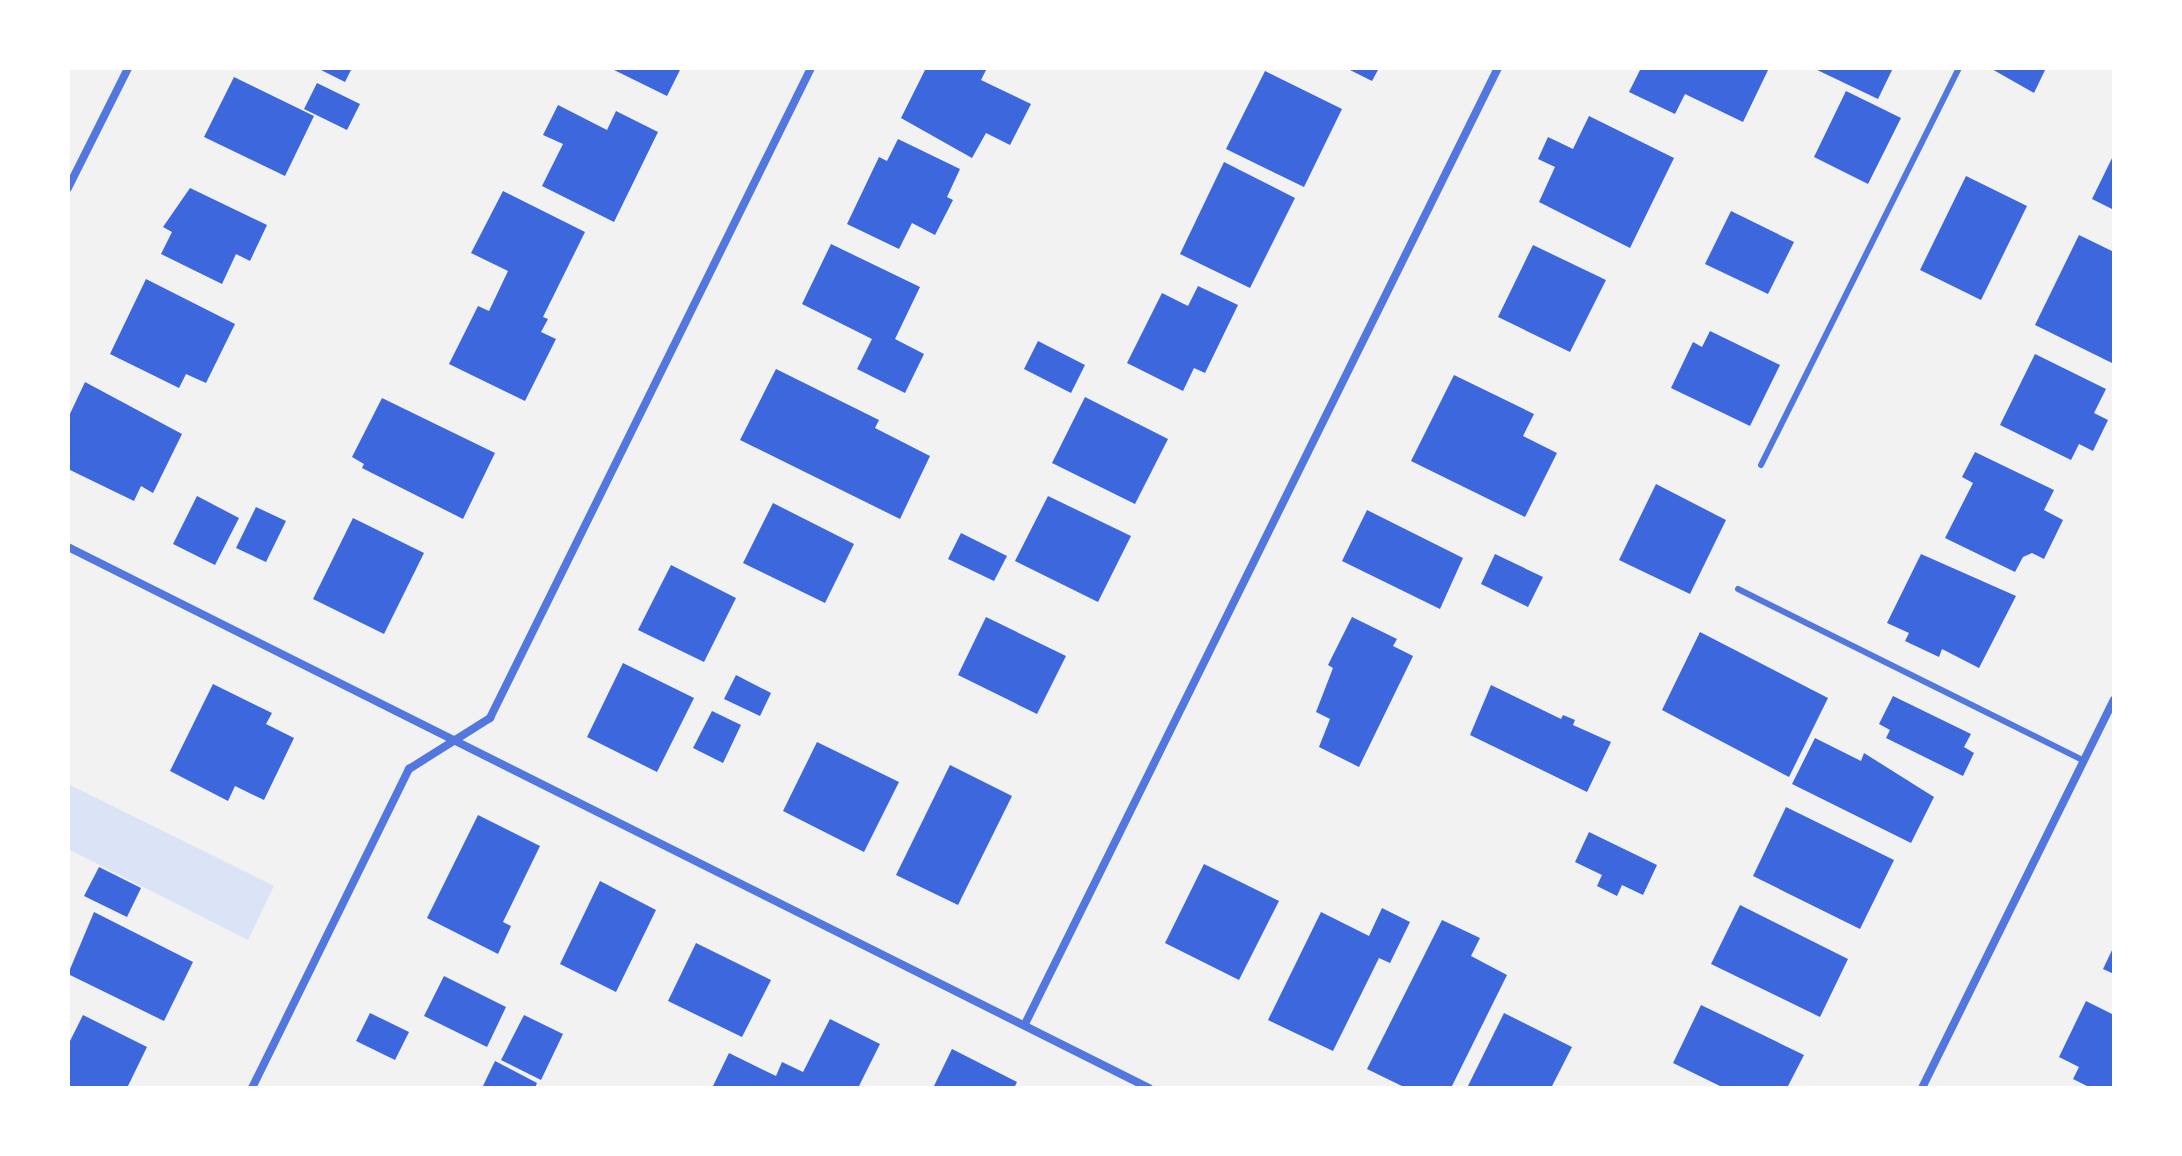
<!DOCTYPE html>
<html>
<head>
<meta charset="utf-8">
<style>
	body { margin:0 }
	#map { position:relative; width:2182px; height:1156px; overflow:hidden; background:#f2f2f2; font-family:"Space Grotesk",sans-serif }
	div>[style] { position:absolute }
	[style*='--x'] { left:calc(var(--x)*1px); top:calc(var(--y)*1px); width:calc(var(--w)*1px); rotate:calc(var(--a)*1deg) }
	.green>* { inset:0; background:#dbe4f7 }
	.building>* { inset:0; background:#3d67dc }
	.service>* { height:6px; margin:-3px; padding:0 3px; transform-origin:3px; border-radius:3px; background:#5277de }
	.minor>* { height:8px; margin:-4px; padding:0 4px; transform-origin:4px; border-radius:4px; background:#5277de }
	span { translate:-50% -50%; white-space:nowrap; text-align:center; line-height:1.15; -webkit-text-stroke:6px #fff; paint-order:stroke }
	.frame { position:absolute; inset:0; border:70px solid #fff; pointer-events:none }
</style>
</head>
<body>
<div id="map">
	<div class="green">
		<div style="clip-path:polygon(68px 784px,274px 886px,248px 940px,68px 849px)"></div>
	</div>
	<div class="building">
		<div style="clip-path:polygon(317px 68px,352px 68px,345px 82px)"></div>
		<div style="clip-path:polygon(610px 68px,681px 68px,667px 96px)"></div>
		<div style="clip-path:polygon(926px 68px,987px 68px,981px 80px,1031px 104px,1010px 145px,986px 133px,972px 158px,901px 118px)"></div>
		<div style="clip-path:polygon(1346px 68px,1379px 68px,1372px 81px)"></div>
		<div style="clip-path:polygon(1641px 68px,1769px 68px,1743px 122px,1685px 94px,1675px 114px,1629px 92px)"></div>
		<div style="clip-path:polygon(1813px 68px,1893px 68px,1878px 99px)"></div>
		<div style="clip-path:polygon(1990px 68px,2046px 68px,2034px 93px)"></div>
		<div style="clip-path:polygon(1265px 71px,1342px 109px,1304px 187px,1226px 149px)"></div>
		<div style="clip-path:polygon(234px 77px,314px 116px,285px 176px,204px 137px)"></div>
		<div style="clip-path:polygon(317px 83px,360px 104px,347px 130px,304px 109px)"></div>
		<div style="clip-path:polygon(1846px 91px,1901px 118px,1868px 184px,1814px 157px)"></div>
		<div style="clip-path:polygon(558px 105px,607px 130px,616px 111px,658px 132px,614px 222px,542px 186px,563px 144px,543px 135px)"></div>
		<div style="clip-path:polygon(1589px 116px,1674px 158px,1630px 248px,1539px 202px,1555px 167px,1538px 159px,1548px 137px,1573px 149px)"></div>
		<div style="clip-path:polygon(898px 139px,960px 169px,947px 197px,953px 200px,935px 235px,912px 223px,899px 249px,847px 224px,879px 157px,887px 161px)"></div>
		<div style="clip-path:polygon(2114px 154px,2114px 210px,2092px 199px)"></div>
		<div style="clip-path:polygon(1224px 162px,1295px 198px,1250px 288px,1180px 254px)"></div>
		<div style="clip-path:polygon(1966px 176px,2027px 206px,1981px 300px,1920px 270px)"></div>
		<div style="clip-path:polygon(190px 188px,267px 225px,250px 261px,236px 254px,222px 284px,161px 254px,172px 232px,163px 227px)"></div>
		<div style="clip-path:polygon(503px 191px,585px 232px,543px 317px,548px 319px,541px 332px,556px 339px,525px 401px,449px 364px,478px 306px,489px 311px,508px 271px,471px 253px)"></div>
		<div style="clip-path:polygon(1731px 211px,1794px 242px,1768px 294px,1705px 264px)"></div>
		<div style="clip-path:polygon(2079px 235px,2114px 252px,2114px 364px,2035px 325px)"></div>
		<div style="clip-path:polygon(831px 244px,920px 287px,895px 339px,924px 354px,905px 393px,857px 369px,872px 339px,802px 304px)"></div>
		<div style="clip-path:polygon(1533px 245px,1606px 280px,1570px 352px,1498px 317px)"></div>
		<div style="clip-path:polygon(146px 279px,235px 324px,206px 383px,186px 374px,179px 388px,110px 354px)"></div>
		<div style="clip-path:polygon(1198px 286px,1238px 305px,1205px 373px,1194px 368px,1183px 391px,1127px 363px,1162px 293px,1188px 306px)"></div>
		<div style="clip-path:polygon(1710px 331px,1780px 365px,1750px 426px,1671px 388px,1693px 342px,1702px 347px)"></div>
		<div style="clip-path:polygon(1038px 341px,1085px 365px,1071px 393px,1024px 369px)"></div>
		<div style="clip-path:polygon(2035px 354px,2106px 389px,2094px 413px,2108px 420px,2093px 451px,2079px 444px,2071px 460px,2000px 425px)"></div>
		<div style="clip-path:polygon(776px 369px,879px 420px,875px 428px,930px 456px,900px 519px,740px 440px)"></div>
		<div style="clip-path:polygon(1454px 375px,1534px 414px,1523px 436px,1557px 453px,1525px 517px,1411px 461px)"></div>
		<div style="clip-path:polygon(85px 382px,182px 434px,153px 493px,141px 486px,134px 501px,68px 469px,68px 418px)"></div>
		<div style="clip-path:polygon(1085px 397px,1168px 439px,1135px 504px,1052px 463px)"></div>
		<div style="clip-path:polygon(382px 398px,495px 453px,463px 519px,362px 468px,364px 464px,352px 457px)"></div>
		<div style="clip-path:polygon(1975px 452px,2054px 490px,2044px 510px,2063px 520px,2044px 559px,2032px 553px,2023px 557px,2015px 572px,1945px 538px,1973px 483px,1962px 477px)"></div>
		<div style="clip-path:polygon(1656px 484px,1726px 520px,1690px 594px,1619px 560px)"></div>
		<div style="clip-path:polygon(197px 496px,239px 518px,215px 565px,173px 544px)"></div>
		<div style="clip-path:polygon(1048px 496px,1131px 536px,1098px 602px,1015px 561px)"></div>
		<div style="clip-path:polygon(773px 503px,854px 544px,825px 603px,743px 563px)"></div>
		<div style="clip-path:polygon(256px 507px,286px 521px,266px 562px,236px 548px)"></div>
		<div style="clip-path:polygon(1367px 510px,1463px 558px,1440px 609px,1342px 561px)"></div>
		<div style="clip-path:polygon(353px 518px,424px 553px,384px 634px,313px 599px)"></div>
		<div style="clip-path:polygon(961px 533px,1007px 556px,994px 581px,948px 559px)"></div>
		<div style="clip-path:polygon(1495px 554px,1543px 577px,1528px 607px,1481px 584px)"></div>
		<div style="clip-path:polygon(1921px 554px,2016px 596px,1979px 668px,1942px 649px,1939px 657px,1905px 641px,1909px 633px,1887px 623px)"></div>
		<div style="clip-path:polygon(671px 565px,736px 598px,704px 662px,638px 630px)"></div>
		<div style="clip-path:polygon(986px 617px,1066px 656px,1037px 714px,958px 675px)"></div>
		<div style="clip-path:polygon(1352px 617px,1397px 639px,1393px 646px,1413px 656px,1359px 767px,1319px 747px,1330px 719px,1316px 712px,1333px 668px,1328px 665px)"></div>
		<div style="clip-path:polygon(1700px 632px,1828px 698px,1789px 777px,1662px 710px)"></div>
		<div style="clip-path:polygon(623px 663px,694px 698px,657px 772px,587px 737px)"></div>
		<div style="clip-path:polygon(736px 675px,771px 693px,760px 716px,724px 699px)"></div>
		<div style="clip-path:polygon(213px 684px,272px 713px,266px 724px,294px 738px,264px 800px,235px 786px,228px 801px,170px 771px)"></div>
		<div style="clip-path:polygon(1491px 685px,1561px 719px,1563px 715px,1575px 720px,1573px 725px,1611px 742px,1587px 792px,1470px 735px)"></div>
		<div style="clip-path:polygon(1893px 696px,1971px 734px,1964px 747px,1974px 753px,1963px 776px,1886px 738px,1890px 730px,1879px 724px)"></div>
		<div style="clip-path:polygon(712px 711px,741px 725px,723px 763px,693px 748px)"></div>
		<div style="clip-path:polygon(1815px 738px,1861px 761px,1864px 753px,1934px 797px,1911px 843px,1792px 784px)"></div>
		<div style="clip-path:polygon(817px 742px,899px 782px,864px 852px,783px 811px)"></div>
		<div style="clip-path:polygon(950px 765px,1012px 796px,958px 905px,896px 875px)"></div>
		<div style="clip-path:polygon(1786px 807px,1894px 860px,1860px 929px,1753px 876px)"></div>
		<div style="clip-path:polygon(478px 815px,540px 846px,503px 922px,511px 926px,498px 954px,427px 918px)"></div>
		<div style="clip-path:polygon(1589px 832px,1657px 865px,1643px 895px,1622px 885px,1617px 896px,1597px 886px,1602px 875px,1575px 862px)"></div>
		<div style="clip-path:polygon(1204px 864px,1279px 901px,1239px 980px,1165px 943px)"></div>
		<div style="clip-path:polygon(99px 867px,141px 888px,127px 917px,84px 896px)"></div>
		<div style="clip-path:polygon(600px 881px,656px 910px,616px 992px,560px 964px)"></div>
		<div style="clip-path:polygon(1740px 905px,1848px 959px,1820px 1017px,1711px 964px)"></div>
		<div style="clip-path:polygon(1382px 908px,1410px 922px,1390px 963px,1379px 958px,1333px 1051px,1268px 1020px,1321px 912px,1369px 936px)"></div>
		<div style="clip-path:polygon(94px 912px,193px 962px,164px 1021px,68px 974px)"></div>
		<div style="clip-path:polygon(1442px 920px,1480px 938px,1471px 956px,1507px 975px,1451px 1088px,1406px 1088px,1367px 1069px)"></div>
		<div style="clip-path:polygon(696px 943px,771px 980px,742px 1037px,668px 1001px)"></div>
		<div style="clip-path:polygon(2114px 946px,2114px 974px,2103px 969px)"></div>
		<div style="clip-path:polygon(444px 976px,506px 1007px,487px 1047px,424px 1016px)"></div>
		<div style="clip-path:polygon(2086px 1001px,2114px 1015px,2114px 1088px,2091px 1088px,2073px 1079px,2079px 1067px,2059px 1057px)"></div>
		<div style="clip-path:polygon(1701px 1005px,1804px 1055px,1787px 1088px,1724px 1088px,1673px 1063px)"></div>
		<div style="clip-path:polygon(370px 1013px,409px 1032px,395px 1060px,356px 1041px)"></div>
		<div style="clip-path:polygon(1504px 1013px,1572px 1047px,1551px 1088px,1467px 1088px)"></div>
		<div style="clip-path:polygon(83px 1015px,147px 1047px,127px 1088px,68px 1088px,68px 1045px)"></div>
		<div style="clip-path:polygon(524px 1015px,563px 1034px,541px 1080px,501px 1060px)"></div>
		<div style="clip-path:polygon(830px 1019px,880px 1044px,858px 1088px,712px 1088px,729px 1053px,776px 1076px,782px 1062px,803px 1072px)"></div>
		<div style="clip-path:polygon(952px 1049px,1017px 1082px,1014px 1088px,933px 1088px)"></div>
		<div style="clip-path:polygon(495px 1061px,537px 1083px,535px 1088px,482px 1088px)"></div>
	</div>
	<div class="service">
		<div style="--x:1761;--y:465;--w:444;--a:-63.5"></div>
		<div style="--x:1738;--y:589;--w:386;--a:26.4"></div>
	</div>
	<div class="minor">
		<div style="--x:68;--y:188;--w:134;--a:-63.4"></div>
		<div style="--x:68;--y:547;--w:1209;--a:26.59"></div>
		<div style="--x:1025;--y:1024;--w:1067;--a:-63.68"></div>
		<div style="--x:252;--y:1088;--w:356;--a:-63.8"></div>
		<div style="--x:409;--y:769;--w:96;--a:-32.2"></div>
		<div style="--x:490;--y:718;--w:725;--a:-63.72"></div>
		<div style="--x:1922;--y:1088;--w:433;--a:-63.7"></div>
	</div>
	<div class="frame"></div>
</div>
</body>
</html>
